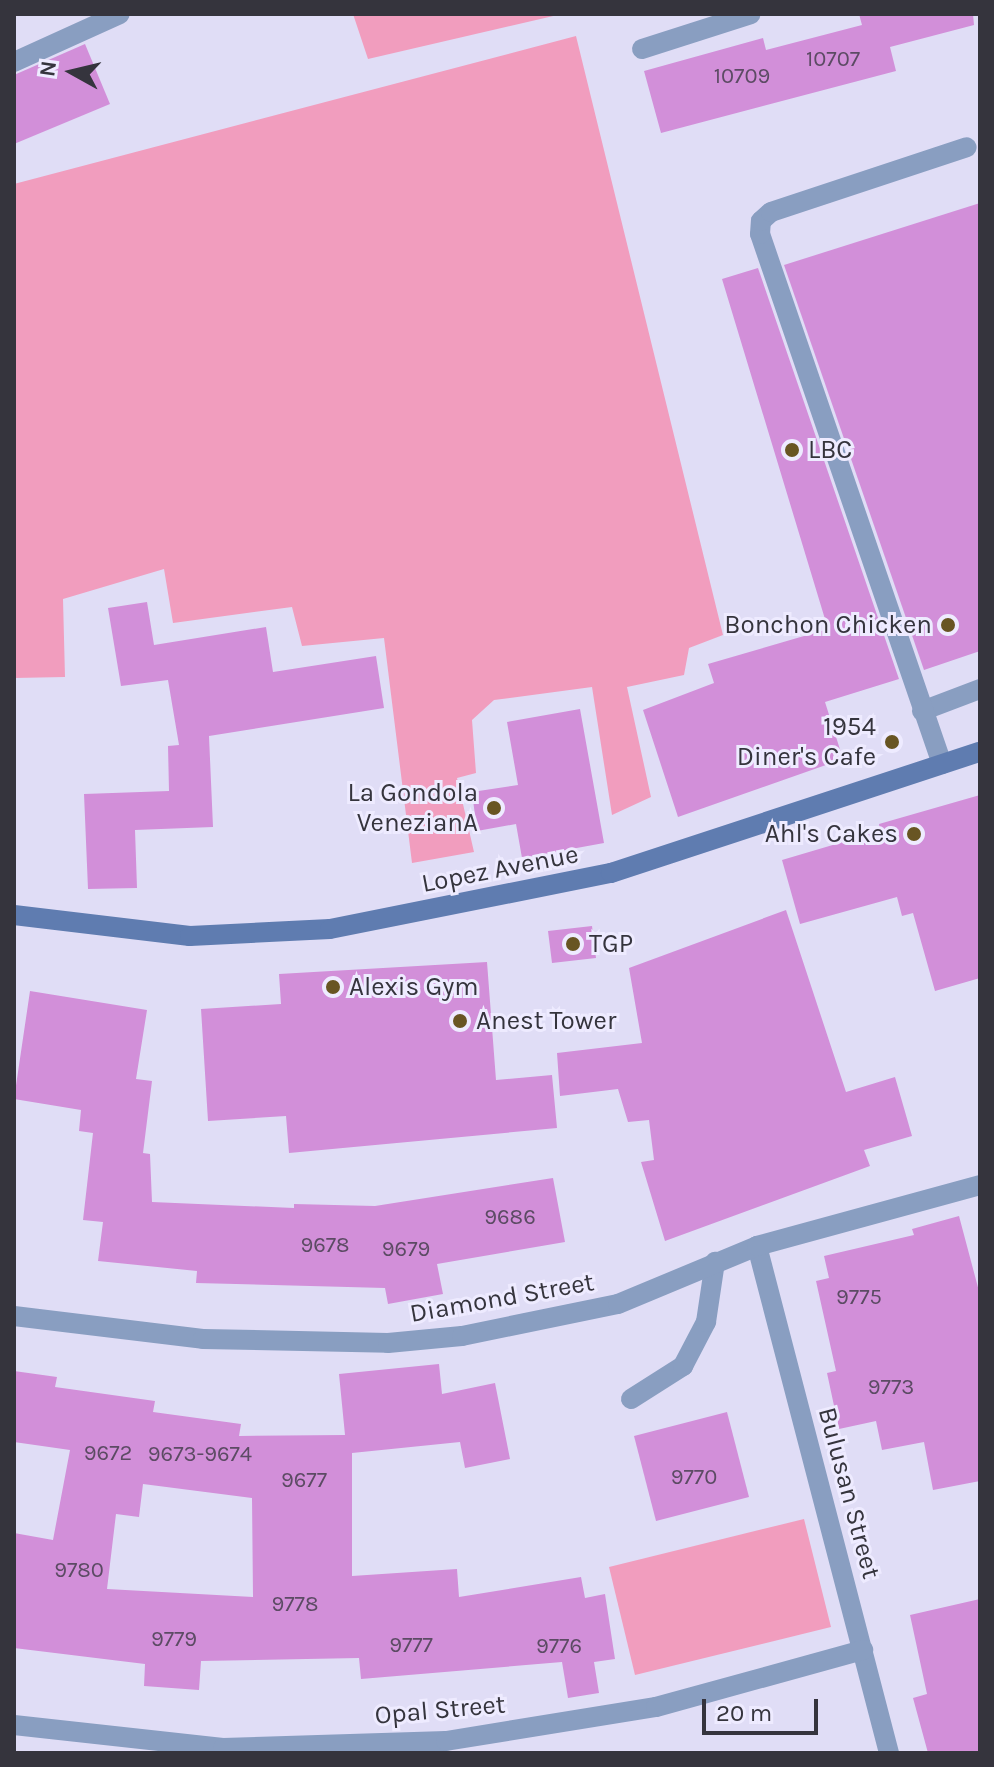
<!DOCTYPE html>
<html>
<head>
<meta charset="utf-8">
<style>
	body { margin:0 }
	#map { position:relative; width:994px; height:1767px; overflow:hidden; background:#e0ddf6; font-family:Karla,sans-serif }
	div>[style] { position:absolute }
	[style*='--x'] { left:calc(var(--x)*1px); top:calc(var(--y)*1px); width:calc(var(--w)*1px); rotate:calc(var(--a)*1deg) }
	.green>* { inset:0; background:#f19dbe }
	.building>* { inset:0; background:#d28fd9 }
	.service>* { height:20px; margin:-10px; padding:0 10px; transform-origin:10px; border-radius:10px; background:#899ec1 }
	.minor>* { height:20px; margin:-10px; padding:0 10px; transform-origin:10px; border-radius:10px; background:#899ec1 }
	.secondary>* { height:20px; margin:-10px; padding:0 10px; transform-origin:10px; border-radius:10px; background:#5f7cb0 }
	.dots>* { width:22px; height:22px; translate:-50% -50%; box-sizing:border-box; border:4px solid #eeebff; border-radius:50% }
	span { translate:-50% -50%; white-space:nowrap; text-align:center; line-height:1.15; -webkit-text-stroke:6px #eeebff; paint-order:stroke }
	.number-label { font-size:22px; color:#5c4b64 }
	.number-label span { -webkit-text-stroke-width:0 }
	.poi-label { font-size:26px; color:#35343d }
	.left { translate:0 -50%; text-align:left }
	.right { translate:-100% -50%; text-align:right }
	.street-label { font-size:26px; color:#35343d }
	.frame { position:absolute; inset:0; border:16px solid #35343d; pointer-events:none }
	.north { position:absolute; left:32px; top:32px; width:80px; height:80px; -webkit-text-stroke:6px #eeebff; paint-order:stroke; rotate:278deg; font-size:22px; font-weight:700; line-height:32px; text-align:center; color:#35343d }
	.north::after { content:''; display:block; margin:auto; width:28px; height:36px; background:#35343d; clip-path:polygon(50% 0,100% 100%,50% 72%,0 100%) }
	.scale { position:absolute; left:702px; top:1699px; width:116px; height:36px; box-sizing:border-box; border:4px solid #35343d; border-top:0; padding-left:10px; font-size:24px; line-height:28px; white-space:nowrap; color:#35343d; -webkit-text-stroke:6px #eeebff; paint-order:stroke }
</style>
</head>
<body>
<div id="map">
	<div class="green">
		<div style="clip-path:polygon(353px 14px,562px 14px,368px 59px)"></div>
		<div style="clip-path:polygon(576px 36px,723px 635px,689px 648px,684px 675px,627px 687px,651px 797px,612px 815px,592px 687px,494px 700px,472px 720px,476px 773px,457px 778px,474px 852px,412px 863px,384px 638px,302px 646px,292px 607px,173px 623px,164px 569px,63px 599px,65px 677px,14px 678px,14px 184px)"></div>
		<div style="clip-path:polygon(804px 1519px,831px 1627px,635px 1675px,609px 1567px)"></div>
	</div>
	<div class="building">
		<div style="clip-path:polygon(859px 14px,973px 14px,974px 25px,890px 47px,896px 71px,661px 133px,644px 71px,763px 38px,766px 50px,862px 25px)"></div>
		<div style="clip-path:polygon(85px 44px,110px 104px,14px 144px,14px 75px)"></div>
		<div style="clip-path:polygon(980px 203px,980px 651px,924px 670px,784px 265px)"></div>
		<div style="clip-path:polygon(758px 268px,899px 679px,825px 702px,843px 759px,678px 817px,643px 710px,714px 683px,708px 664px,828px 629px,722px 279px)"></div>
		<div style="clip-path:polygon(147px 602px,154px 645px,266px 627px,273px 672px,376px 656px,384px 708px,209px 736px,213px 827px,135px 830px,137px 888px,88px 889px,84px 794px,169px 791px,168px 746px,179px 745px,168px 680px,121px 686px,108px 608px)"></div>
		<div style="clip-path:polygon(580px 709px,604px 843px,522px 858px,516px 824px,477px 831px,472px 792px,518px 785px,507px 722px)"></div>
		<div style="clip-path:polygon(980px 795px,980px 978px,935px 991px,913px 913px,902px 916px,897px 897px,800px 924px,782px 860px,880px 831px,879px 824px)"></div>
		<div style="clip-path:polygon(786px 910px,846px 1092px,895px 1077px,912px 1136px,864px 1150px,870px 1166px,665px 1241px,641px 1162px,654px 1160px,649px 1120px,628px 1122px,618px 1089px,560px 1096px,557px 1053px,642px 1043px,629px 968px)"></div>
		<div style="clip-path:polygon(592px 926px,596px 958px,552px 963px,548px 931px)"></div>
		<div style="clip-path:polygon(487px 962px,496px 1080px,552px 1075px,557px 1128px,289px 1153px,286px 1116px,208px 1121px,201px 1009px,281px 1004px,279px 974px)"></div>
		<div style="clip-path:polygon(30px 991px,147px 1010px,136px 1079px,152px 1081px,143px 1153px,150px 1154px,152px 1202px,294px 1208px,294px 1204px,375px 1206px,553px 1178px,565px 1242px,437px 1264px,443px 1294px,388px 1304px,385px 1288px,196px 1283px,197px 1271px,98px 1261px,103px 1222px,83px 1220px,93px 1133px,79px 1131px,81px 1110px,14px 1099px)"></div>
		<div style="clip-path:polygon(959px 1216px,980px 1295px,980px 1481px,933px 1490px,924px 1442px,882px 1450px,876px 1421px,839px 1429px,827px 1373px,836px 1371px,816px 1281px,829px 1278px,824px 1256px,914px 1235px,912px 1229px)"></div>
		<div style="clip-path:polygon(evenodd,439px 1364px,442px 1394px,495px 1383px,510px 1459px,465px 1468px,460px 1442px,352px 1453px,352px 1576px,457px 1569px,459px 1597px,581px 1577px,585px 1598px,605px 1594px,615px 1659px,594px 1662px,599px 1693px,568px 1698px,562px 1662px,361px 1679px,359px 1658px,201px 1661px,199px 1690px,144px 1686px,145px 1664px,14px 1648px,14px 1533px,53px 1540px,70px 1450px,14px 1442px,14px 1371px,57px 1377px,55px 1387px,155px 1401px,153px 1412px,241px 1424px,239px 1436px,345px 1435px,339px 1374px,439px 1364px,143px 1484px,252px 1498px,253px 1597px,107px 1589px,116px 1514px,139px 1517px,143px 1484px)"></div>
		<div style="clip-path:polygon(727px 1412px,749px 1497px,656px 1521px,634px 1436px)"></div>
		<div style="clip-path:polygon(980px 1599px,980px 1753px,928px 1753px,913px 1698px,927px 1694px,910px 1615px)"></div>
	</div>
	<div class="service">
		<div style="--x:922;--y:711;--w:62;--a:-20.8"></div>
		<div style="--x:942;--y:764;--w:560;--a:-108.95"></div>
		<div style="--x:760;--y:234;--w:13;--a:-86"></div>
		<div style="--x:761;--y:221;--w:13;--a:-42"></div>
		<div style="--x:771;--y:212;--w:206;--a:-18.3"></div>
		<div style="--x:631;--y:1399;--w:62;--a:-32.4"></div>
		<div style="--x:683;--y:1366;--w:50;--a:-62.4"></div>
		<div style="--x:706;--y:1322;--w:61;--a:-81.5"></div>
	</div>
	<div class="minor">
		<div style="--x:642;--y:49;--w:114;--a:-17.8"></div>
		<div style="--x:14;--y:62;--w:116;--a:-24.4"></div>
		<div style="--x:757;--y:1246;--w:524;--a:75.41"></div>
		<div style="--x:14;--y:1316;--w:190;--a:6.9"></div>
		<div style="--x:203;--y:1339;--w:185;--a:1.2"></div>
		<div style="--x:388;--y:1343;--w:74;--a:-5.4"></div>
		<div style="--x:462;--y:1336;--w:159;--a:-11.6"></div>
		<div style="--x:618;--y:1304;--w:151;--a:-22.6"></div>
		<div style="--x:757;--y:1246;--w:231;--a:-15.3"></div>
		<div style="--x:14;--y:1725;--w:210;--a:6.3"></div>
		<div style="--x:223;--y:1748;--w:223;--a:-1.8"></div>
		<div style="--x:446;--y:1741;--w:213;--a:-9.2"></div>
		<div style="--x:656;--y:1707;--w:215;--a:-15.4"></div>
	</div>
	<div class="secondary">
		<div style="--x:14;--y:915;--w:177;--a:6.8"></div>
		<div style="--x:190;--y:936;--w:140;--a:-2.9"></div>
		<div style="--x:330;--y:929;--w:287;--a:-11.3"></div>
		<div style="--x:611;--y:873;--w:388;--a:-18.2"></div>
	</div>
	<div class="dots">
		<div style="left:792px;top:450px;background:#685523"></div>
		<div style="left:948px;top:625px;background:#685523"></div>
		<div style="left:892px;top:742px;background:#685523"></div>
		<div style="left:494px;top:808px;background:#685523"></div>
		<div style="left:914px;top:834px;background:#685523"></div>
		<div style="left:573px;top:944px;background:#685523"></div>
		<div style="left:333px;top:987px;background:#685523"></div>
		<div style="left:460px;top:1021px;background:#685523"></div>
	</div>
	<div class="number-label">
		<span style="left:833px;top:60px">10707</span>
		<span style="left:742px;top:77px">10709</span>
		<span style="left:510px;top:1218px">9686</span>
		<span style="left:325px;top:1246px">9678</span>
		<span style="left:406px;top:1250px">9679</span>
		<span style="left:859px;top:1298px">9775</span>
		<span style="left:891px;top:1388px">9773</span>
		<span style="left:108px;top:1454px">9672</span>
		<span style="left:200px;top:1455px">9673-9674</span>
		<span style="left:694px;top:1478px">9770</span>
		<span style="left:304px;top:1481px">9677</span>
		<span style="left:79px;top:1571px">9780</span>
		<span style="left:295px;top:1605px">9778</span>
		<span style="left:174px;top:1640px">9779</span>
		<span style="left:411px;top:1646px">9777</span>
		<span style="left:559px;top:1647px">9776</span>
	</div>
	<div class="poi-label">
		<span class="left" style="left:808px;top:450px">LBC</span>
		<span class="right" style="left:932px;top:625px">Bonchon Chicken</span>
		<span class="right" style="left:876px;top:742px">1954<br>Diner's Cafe</span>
		<span class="right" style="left:478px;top:808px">La Gondola<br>VenezianA</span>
		<span class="right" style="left:898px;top:834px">Ahl's Cakes</span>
		<span class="left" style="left:589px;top:944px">TGP</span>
		<span class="left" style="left:349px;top:987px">Alexis Gym</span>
		<span class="left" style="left:476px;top:1021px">Anest Tower</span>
	</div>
	<div class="street-label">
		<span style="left:500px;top:869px;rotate:-11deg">Lopez Avenue</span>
		<span style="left:502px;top:1298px;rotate:-10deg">Diamond Street</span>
		<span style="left:849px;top:1493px;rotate:75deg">Bulusan Street</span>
		<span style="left:440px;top:1710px;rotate:-5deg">Opal Street</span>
	</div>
	<div class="frame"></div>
	<div class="north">N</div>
	<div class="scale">20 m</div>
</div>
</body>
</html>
